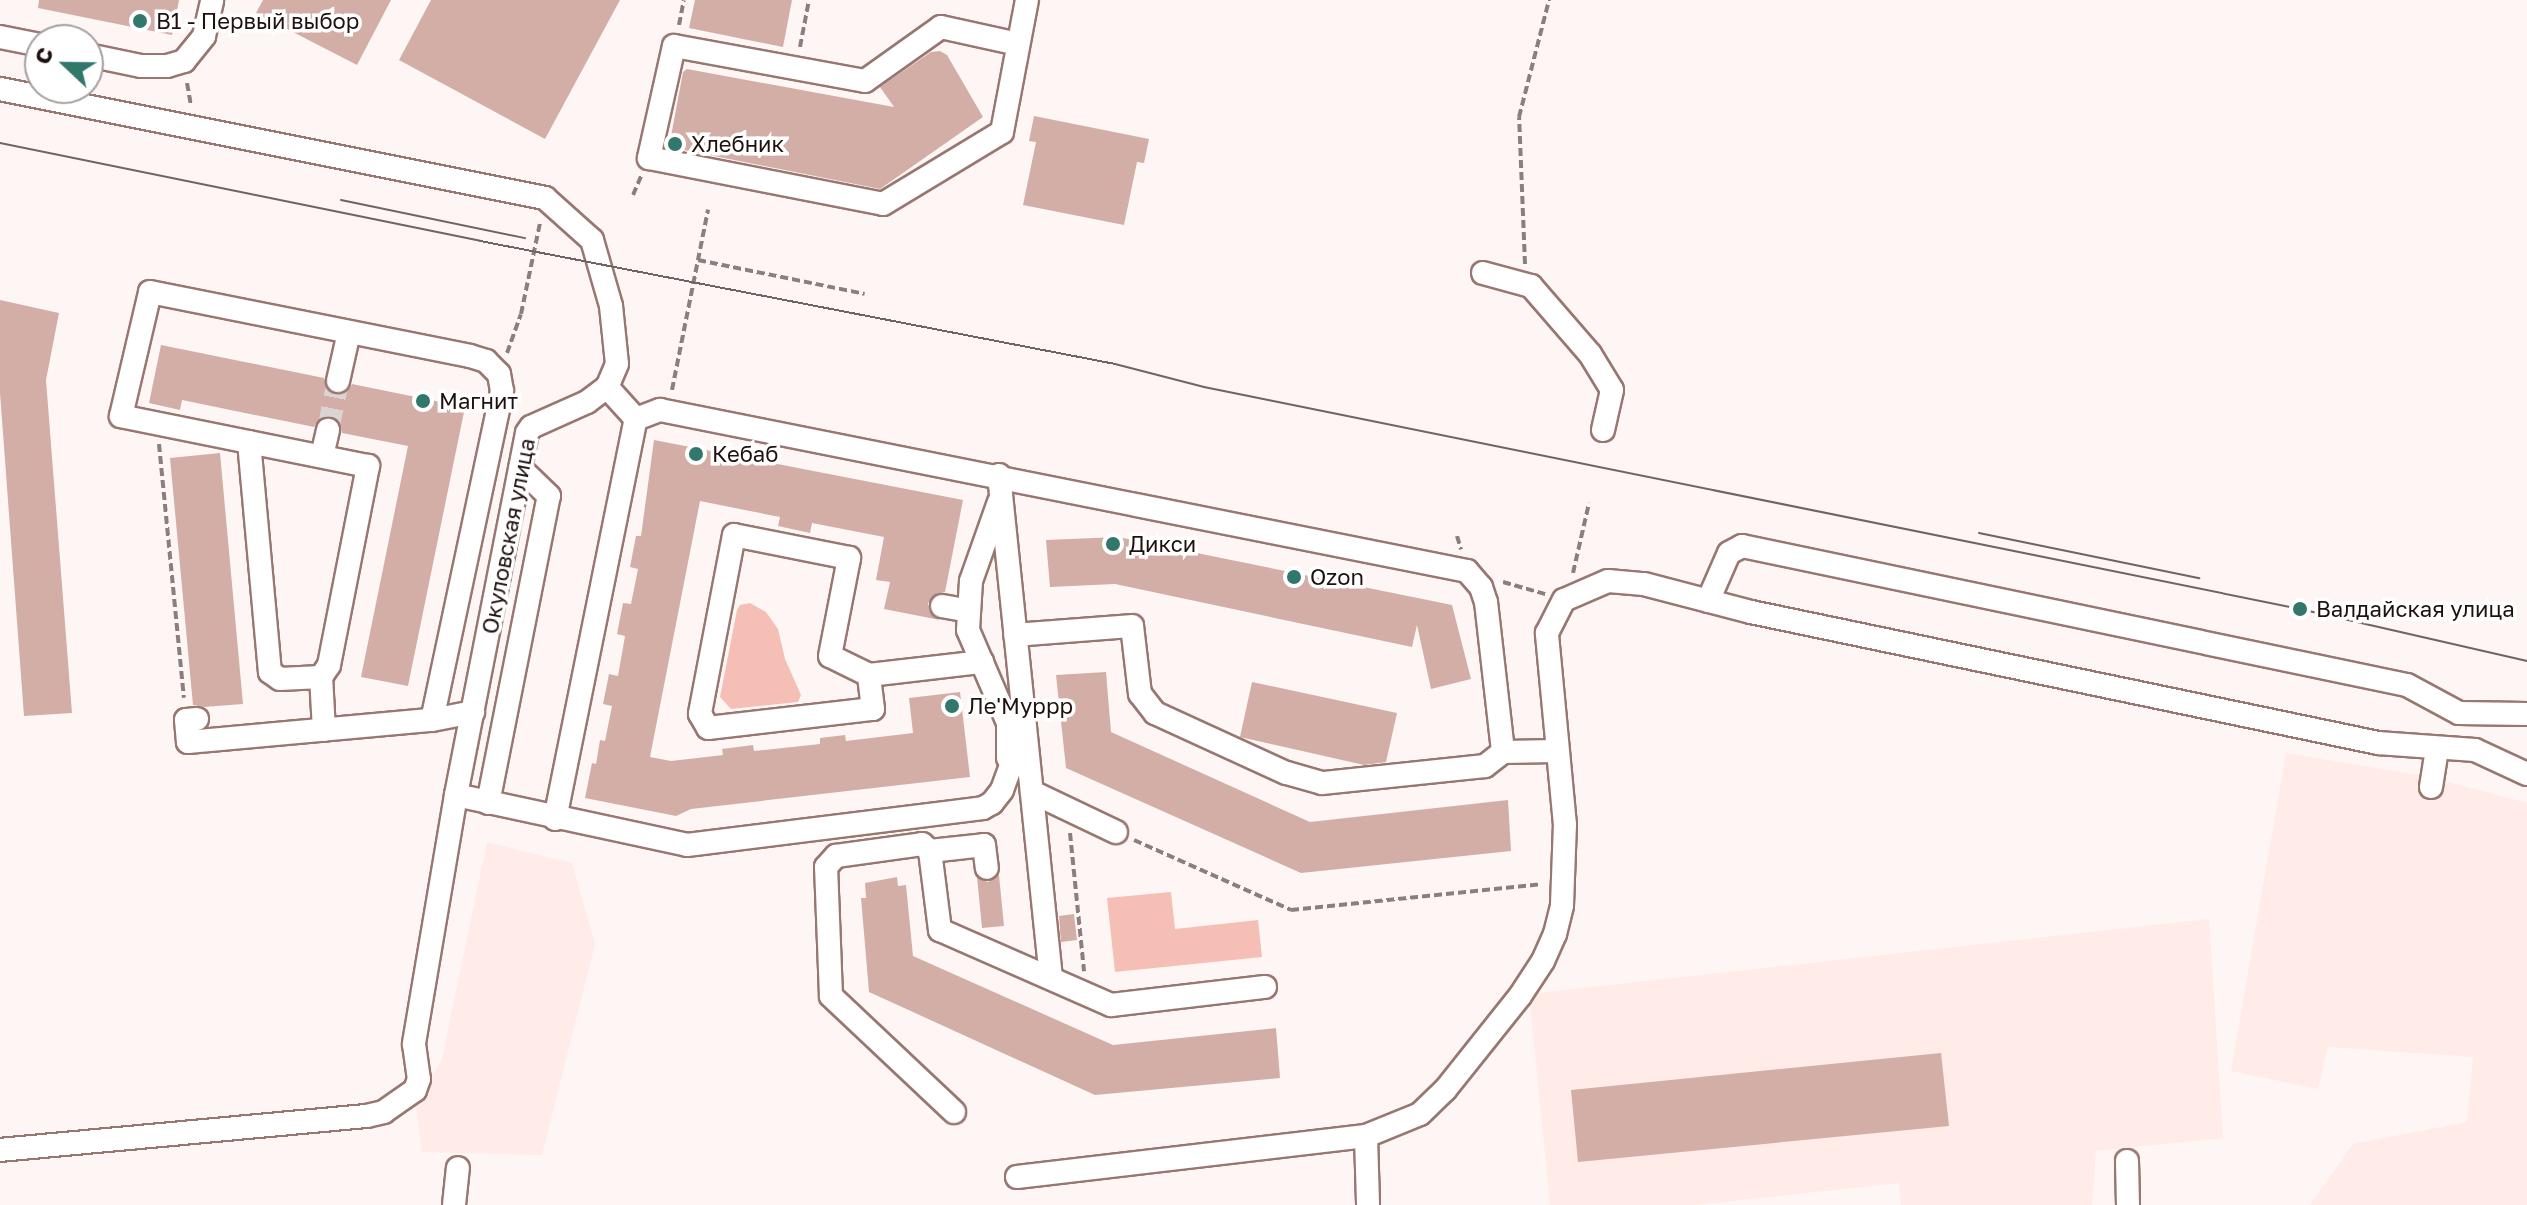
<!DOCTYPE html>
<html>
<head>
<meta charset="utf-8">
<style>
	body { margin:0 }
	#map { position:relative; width:2527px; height:1205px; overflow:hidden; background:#fef6f4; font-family:"Golos Text",sans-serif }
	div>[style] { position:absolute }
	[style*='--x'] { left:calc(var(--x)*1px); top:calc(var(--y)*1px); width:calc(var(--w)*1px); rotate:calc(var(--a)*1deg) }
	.built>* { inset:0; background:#ffebe8 }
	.green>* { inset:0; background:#f5bfb5 }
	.building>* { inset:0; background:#d3aea7 }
	.minor-tunnel>* { height:22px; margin-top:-11px; transform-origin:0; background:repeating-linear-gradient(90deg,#dcd4d2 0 22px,transparent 0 33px) }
	.path>* { height:4px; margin-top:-2px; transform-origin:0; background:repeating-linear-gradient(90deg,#8a7f7d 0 8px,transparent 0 12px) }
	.roads { filter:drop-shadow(2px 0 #997771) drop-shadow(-2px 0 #997771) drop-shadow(0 2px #997771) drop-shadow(0 -2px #997771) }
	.minor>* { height:22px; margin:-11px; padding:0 11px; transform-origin:11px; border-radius:11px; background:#fff }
	.tram>* { height:2px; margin:-1px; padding:0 1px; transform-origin:1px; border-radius:1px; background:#6f6462 }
	.dots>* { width:22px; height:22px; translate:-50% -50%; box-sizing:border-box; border:4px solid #fff; border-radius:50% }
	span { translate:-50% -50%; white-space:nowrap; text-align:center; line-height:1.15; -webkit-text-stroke:7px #fff; paint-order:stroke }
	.poi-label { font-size:22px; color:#1e110f }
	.left { translate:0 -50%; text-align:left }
	.street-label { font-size:22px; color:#1e110f }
	.north { position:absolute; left:24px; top:24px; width:80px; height:80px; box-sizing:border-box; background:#fff; border:2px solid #a5a09f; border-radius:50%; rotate:292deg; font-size:22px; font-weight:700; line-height:32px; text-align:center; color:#1e110f }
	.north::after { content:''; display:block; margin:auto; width:28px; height:36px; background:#32776b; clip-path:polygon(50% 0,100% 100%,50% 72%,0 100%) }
</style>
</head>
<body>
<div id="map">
	<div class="built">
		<div style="clip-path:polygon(2286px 753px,2430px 777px,2527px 803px,2527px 1205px,2310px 1205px,2353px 1144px,2467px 1122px,2473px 1057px,2328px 1047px,2318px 1089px,2231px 1071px)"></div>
		<div style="clip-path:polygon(487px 842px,572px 863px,595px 944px,542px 1155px,422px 1152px,416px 1106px,442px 1059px)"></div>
		<div style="clip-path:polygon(2209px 919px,2223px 1138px,2096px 1151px,2092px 1205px,1901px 1205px,1899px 1183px,1695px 1205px,1550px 1205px,1529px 994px)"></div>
	</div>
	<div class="green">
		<div style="clip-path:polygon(750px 603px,766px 612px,778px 629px,785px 659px,801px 695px,798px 702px,731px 709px,720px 697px,737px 610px,740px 605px)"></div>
		<div style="clip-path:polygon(1171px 892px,1175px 929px,1258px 920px,1262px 957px,1115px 972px,1107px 898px)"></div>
	</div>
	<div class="building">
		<div style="clip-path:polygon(39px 0,179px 0,172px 35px,38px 8px)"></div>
		<div style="clip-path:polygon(263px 0,391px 0,357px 65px,256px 13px)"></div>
		<div style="clip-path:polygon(431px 0,620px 0,545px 139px,399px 60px)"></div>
		<div style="clip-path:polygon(695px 0,792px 0,783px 47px,689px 28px)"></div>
		<div style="clip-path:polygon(940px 51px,947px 55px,983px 117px,880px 189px,669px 147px,683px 72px,687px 69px,894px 107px,880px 87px,931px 52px)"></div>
		<div style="clip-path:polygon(1034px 116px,1149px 139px,1144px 163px,1137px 162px,1124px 225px,1023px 205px,1036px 142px,1029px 141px)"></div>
		<div style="clip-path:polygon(0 300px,59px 313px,46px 380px,72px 713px,24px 716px,0 393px)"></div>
		<div style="clip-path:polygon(161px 345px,324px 378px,328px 391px,336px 395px,348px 391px,352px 384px,465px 407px,408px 686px,361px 677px,408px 446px,342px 433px,338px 420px,330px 416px,318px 420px,314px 427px,182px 400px,180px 410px,149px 403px)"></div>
		<div style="clip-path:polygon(654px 440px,963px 500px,945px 592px,937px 593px,928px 603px,929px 611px,940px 620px,884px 609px,890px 582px,876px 580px,884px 537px,812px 523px,810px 533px,778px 526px,780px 517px,700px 501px,650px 757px,671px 761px,723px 755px,722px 749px,753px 745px,754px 751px,820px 744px,820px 738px,845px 735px,846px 741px,913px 733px,909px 698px,960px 692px,970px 777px,691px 809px,676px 816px,585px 798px,592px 763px,596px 764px,600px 740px,605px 741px,612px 706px,603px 704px,609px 674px,618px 676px,625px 636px,617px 634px,623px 603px,631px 604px,638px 569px,630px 567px,636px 536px,641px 536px)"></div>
		<div style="clip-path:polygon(220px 453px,243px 704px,204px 707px,193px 705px,170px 458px)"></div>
		<div style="clip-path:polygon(1118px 537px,1452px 605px,1471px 679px,1431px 689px,1417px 625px,1412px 647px,1115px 584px,1050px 587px,1046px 540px)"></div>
		<div style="clip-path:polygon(1106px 672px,1111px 732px,1310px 822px,1508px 800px,1511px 851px,1301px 873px,1066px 768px,1056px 675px)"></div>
		<div style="clip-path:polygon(1252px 682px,1397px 713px,1386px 762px,1364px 765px,1240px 737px)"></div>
		<div style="clip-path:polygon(999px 875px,1004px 926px,982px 928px,977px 877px,988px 882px)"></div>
		<div style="clip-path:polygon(897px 877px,898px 886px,906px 885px,913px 956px,1113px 1045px,1276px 1028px,1280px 1078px,1095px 1095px,869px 992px,861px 898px,866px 898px,865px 883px)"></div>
		<div style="clip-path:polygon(1074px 914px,1077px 940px,1061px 942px,1059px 916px)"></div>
		<div style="clip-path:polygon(1941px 1053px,1949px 1126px,1578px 1162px,1571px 1090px)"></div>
	</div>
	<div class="minor-tunnel">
		<div style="--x:328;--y:430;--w:50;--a:-78.5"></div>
	</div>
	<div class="path">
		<div style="--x:679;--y:25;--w:25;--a:-79"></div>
		<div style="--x:800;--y:47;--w:48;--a:-79.2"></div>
		<div style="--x:187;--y:83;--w:23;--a:80"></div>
		<div style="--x:633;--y:195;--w:21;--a:-67"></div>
		<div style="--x:698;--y:260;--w:170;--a:11.5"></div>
		<div style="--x:1525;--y:264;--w:147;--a:-92.3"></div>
		<div style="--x:1519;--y:117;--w:121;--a:-75.6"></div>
		<div style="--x:507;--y:353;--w:41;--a:-70.3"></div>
		<div style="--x:521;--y:314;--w:93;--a:-78.2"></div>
		<div style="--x:672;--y:390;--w:184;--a:-78.7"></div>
		<div style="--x:159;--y:444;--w:255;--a:84.4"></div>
		<div style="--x:1457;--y:536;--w:14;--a:73"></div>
		<div style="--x:1573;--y:573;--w:72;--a:-77.1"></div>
		<div style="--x:1503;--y:582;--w:44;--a:15.9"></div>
		<div style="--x:1070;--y:833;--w:139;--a:84.2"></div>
		<div style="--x:1134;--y:840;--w:172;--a:24"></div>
		<div style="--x:1291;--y:910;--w:251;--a:-5.9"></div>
	</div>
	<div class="roads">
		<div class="minor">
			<div style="--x:0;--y:37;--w:41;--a:11.3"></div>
			<div style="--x:1018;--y:44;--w:79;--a:-167.6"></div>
			<div style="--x:941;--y:27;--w:93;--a:144.6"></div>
			<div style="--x:865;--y:81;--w:194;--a:-169.6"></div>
			<div style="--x:674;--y:46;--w:115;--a:102.6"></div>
			<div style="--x:649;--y:158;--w:238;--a:11.1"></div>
			<div style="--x:883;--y:204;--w:139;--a:-31.2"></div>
			<div style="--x:1002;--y:132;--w:134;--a:-79.3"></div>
			<div style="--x:88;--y:55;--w:54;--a:11.7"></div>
			<div style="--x:141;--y:66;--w:26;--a:0"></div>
			<div style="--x:167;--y:66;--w:18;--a:-16"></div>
			<div style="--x:184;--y:61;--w:32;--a:-51"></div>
			<div style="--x:204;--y:36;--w:37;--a:-77"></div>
			<div style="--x:0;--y:89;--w:556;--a:11.31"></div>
			<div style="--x:545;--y:198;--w:63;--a:41.8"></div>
			<div style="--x:592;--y:240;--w:69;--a:73.9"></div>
			<div style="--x:611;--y:306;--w:58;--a:84.1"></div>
			<div style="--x:617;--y:364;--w:25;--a:113"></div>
			<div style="--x:607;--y:387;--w:25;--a:143"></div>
			<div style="--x:587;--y:402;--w:61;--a:155.9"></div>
			<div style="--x:531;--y:427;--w:7;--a:124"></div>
			<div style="--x:527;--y:433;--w:369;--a:101.1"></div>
			<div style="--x:456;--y:795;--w:253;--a:99.6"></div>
			<div style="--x:414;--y:1044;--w:35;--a:82"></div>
			<div style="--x:419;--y:1079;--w:12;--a:110"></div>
			<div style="--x:415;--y:1090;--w:38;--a:145"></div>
			<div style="--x:384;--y:1112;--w:18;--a:167"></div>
			<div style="--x:366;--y:1116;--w:368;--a:174.7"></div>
			<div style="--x:1483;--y:273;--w:50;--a:15.2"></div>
			<div style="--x:1531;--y:286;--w:90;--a:49.1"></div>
			<div style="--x:1590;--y:354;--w:42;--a:58.6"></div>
			<div style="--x:1612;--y:390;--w:41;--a:102.7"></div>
			<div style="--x:338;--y:381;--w:50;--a:-77.3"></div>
			<div style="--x:607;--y:387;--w:43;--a:47.8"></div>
			<div style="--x:249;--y:442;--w:231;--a:84.8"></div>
			<div style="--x:270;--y:672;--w:12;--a:35"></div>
			<div style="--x:280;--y:679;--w:41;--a:-2.8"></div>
			<div style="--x:322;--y:456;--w:27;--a:-77"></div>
			<div style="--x:999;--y:475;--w:506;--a:84.1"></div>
			<div style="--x:999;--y:502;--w:84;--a:109.5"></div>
			<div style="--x:971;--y:581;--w:49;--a:93.5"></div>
			<div style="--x:968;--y:630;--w:101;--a:66.7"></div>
			<div style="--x:1008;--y:723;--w:35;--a:90"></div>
			<div style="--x:1708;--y:601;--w:52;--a:-66.4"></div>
			<div style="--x:1729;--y:553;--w:15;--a:-28"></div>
			<div style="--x:1742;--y:546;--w:679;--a:11.81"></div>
			<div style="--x:2407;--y:685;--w:59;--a:28.3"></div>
			<div style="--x:2459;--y:713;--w:68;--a:0.8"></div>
			<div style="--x:942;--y:606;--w:27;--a:10"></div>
			<div style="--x:869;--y:675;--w:43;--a:-154"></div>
			<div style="--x:830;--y:656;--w:100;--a:-79"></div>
			<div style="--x:849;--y:558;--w:117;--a:-168.7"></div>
			<div style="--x:734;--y:535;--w:182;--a:100.8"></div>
			<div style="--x:700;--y:714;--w:16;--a:60"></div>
			<div style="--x:708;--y:728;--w:166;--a:-6.6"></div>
			<div style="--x:873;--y:709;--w:34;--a:-97"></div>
			<div style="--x:869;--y:675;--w:114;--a:-6.6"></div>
			<div style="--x:197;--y:719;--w:11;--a:175"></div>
			<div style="--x:186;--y:720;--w:22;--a:85"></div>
			<div style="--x:188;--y:742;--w:245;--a:-5.2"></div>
			<div style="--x:432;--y:720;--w:42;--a:-11"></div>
			<div style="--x:324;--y:730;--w:53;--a:-93.2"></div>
			<div style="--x:321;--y:677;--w:14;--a:-56"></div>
			<div style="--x:329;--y:665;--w:203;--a:-78.9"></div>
			<div style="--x:368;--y:466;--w:252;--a:-168.6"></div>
			<div style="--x:121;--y:416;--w:127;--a:-76.8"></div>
			<div style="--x:150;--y:292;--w:326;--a:11.3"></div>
			<div style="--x:470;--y:356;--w:17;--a:17"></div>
			<div style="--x:486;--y:361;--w:18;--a:45"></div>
			<div style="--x:499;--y:374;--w:17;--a:80"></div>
			<div style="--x:502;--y:391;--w:336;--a:102"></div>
			<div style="--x:1503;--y:752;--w:53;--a:-1.1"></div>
			<div style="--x:2431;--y:787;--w:37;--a:-81"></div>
			<div style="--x:1032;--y:792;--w:93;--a:25.5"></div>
			<div style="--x:456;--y:795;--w:236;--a:12.2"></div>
			<div style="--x:687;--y:845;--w:298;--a:-7.1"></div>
			<div style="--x:983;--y:808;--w:10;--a:-29"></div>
			<div style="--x:992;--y:803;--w:16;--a:-52"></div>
			<div style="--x:1002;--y:790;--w:67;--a:-69.9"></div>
			<div style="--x:488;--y:803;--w:313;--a:-78.8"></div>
			<div style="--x:549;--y:496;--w:40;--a:-136"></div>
			<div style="--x:555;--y:819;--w:408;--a:-78.6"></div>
			<div style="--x:636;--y:419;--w:26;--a:-21"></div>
			<div style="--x:660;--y:410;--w:823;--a:11.28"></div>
			<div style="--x:1467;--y:571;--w:21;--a:49"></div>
			<div style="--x:1481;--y:587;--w:16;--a:72"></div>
			<div style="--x:1486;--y:602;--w:151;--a:83.5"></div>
			<div style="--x:1503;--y:752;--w:23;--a:142"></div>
			<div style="--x:1485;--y:766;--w:164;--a:174"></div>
			<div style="--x:1322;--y:783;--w:37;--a:-164"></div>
			<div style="--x:1286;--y:773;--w:144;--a:-155.4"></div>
			<div style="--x:1155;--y:713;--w:24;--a:-128"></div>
			<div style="--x:1140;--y:694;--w:68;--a:-96.7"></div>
			<div style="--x:1132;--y:626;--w:117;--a:175.6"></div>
			<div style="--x:930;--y:851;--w:54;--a:-6.3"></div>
			<div style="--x:984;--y:845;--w:23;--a:83"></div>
			<div style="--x:954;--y:1112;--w:169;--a:-136.7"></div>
			<div style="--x:831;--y:996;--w:129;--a:-92.2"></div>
			<div style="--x:826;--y:867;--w:15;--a:-48"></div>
			<div style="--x:836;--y:856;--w:87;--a:-7.9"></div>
			<div style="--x:922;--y:844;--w:11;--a:41"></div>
			<div style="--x:930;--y:851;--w:80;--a:82.8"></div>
			<div style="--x:940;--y:930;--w:187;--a:23.7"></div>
			<div style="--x:1111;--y:1005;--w:155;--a:-6.7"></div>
			<div style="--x:1366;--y:1136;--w:69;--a:88.3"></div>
			<div style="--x:2127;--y:1161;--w:44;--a:88.7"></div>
			<div style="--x:1017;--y:1177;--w:351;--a:-6.7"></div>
			<div style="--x:1366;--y:1136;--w:58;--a:-22.2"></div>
			<div style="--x:1420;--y:1114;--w:35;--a:-44"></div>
			<div style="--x:1445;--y:1090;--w:120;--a:-51.4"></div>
			<div style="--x:1520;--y:996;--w:42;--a:-56.7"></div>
			<div style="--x:1543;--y:961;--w:30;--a:-66"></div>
			<div style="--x:1555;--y:934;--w:30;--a:-76"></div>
			<div style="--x:1562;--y:905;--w:80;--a:-87.9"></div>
			<div style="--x:1565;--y:825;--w:193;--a:-95.4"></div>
			<div style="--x:1547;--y:633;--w:37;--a:-63"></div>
			<div style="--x:1564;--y:600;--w:48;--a:-23.4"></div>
			<div style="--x:1608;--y:581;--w:36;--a:5"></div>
			<div style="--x:1644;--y:584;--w:111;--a:14.7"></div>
			<div style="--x:1751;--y:612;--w:641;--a:11.8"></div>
			<div style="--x:2378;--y:743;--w:97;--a:4.1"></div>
			<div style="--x:2475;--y:750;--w:57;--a:24.8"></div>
			<div style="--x:454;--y:1205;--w:37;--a:-84"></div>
		</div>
	</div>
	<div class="tram">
		<div style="--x:0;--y:143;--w:490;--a:11.5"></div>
		<div style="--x:480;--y:241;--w:647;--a:10.96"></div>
		<div style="--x:1115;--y:364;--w:92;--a:14.5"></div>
		<div style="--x:1204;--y:387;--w:1118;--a:11.45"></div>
		<div style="--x:2300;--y:609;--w:233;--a:12.9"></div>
		<div style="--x:341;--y:200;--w:188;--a:11.7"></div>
		<div style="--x:1979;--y:533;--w:225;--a:11.6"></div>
	</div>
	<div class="dots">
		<div style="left:140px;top:21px;background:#32776b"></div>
		<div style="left:675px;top:144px;background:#32776b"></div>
		<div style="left:423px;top:401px;background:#32776b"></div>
		<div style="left:696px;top:454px;background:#32776b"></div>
		<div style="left:1113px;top:544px;background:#32776b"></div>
		<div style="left:1294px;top:577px;background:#32776b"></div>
		<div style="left:2300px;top:609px;background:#32776b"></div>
		<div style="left:952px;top:706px;background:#32776b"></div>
	</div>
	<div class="poi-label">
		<span class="left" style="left:156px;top:21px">В1 - Первый выбор</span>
		<span class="left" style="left:691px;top:144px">Хлебник</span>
		<span class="left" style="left:439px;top:401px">Магнит</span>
		<span class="left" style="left:712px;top:454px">Кебаб</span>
		<span class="left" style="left:1129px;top:544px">Дикси</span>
		<span class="left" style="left:1310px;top:577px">Ozon</span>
		<span class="left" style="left:2316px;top:609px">Валдайская улица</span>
		<span class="left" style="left:968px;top:706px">Ле'Муррр</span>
	</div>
	<div class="street-label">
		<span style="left:508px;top:536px;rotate:-79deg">Окуловская улица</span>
	</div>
	<div class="north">С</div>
</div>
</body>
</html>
